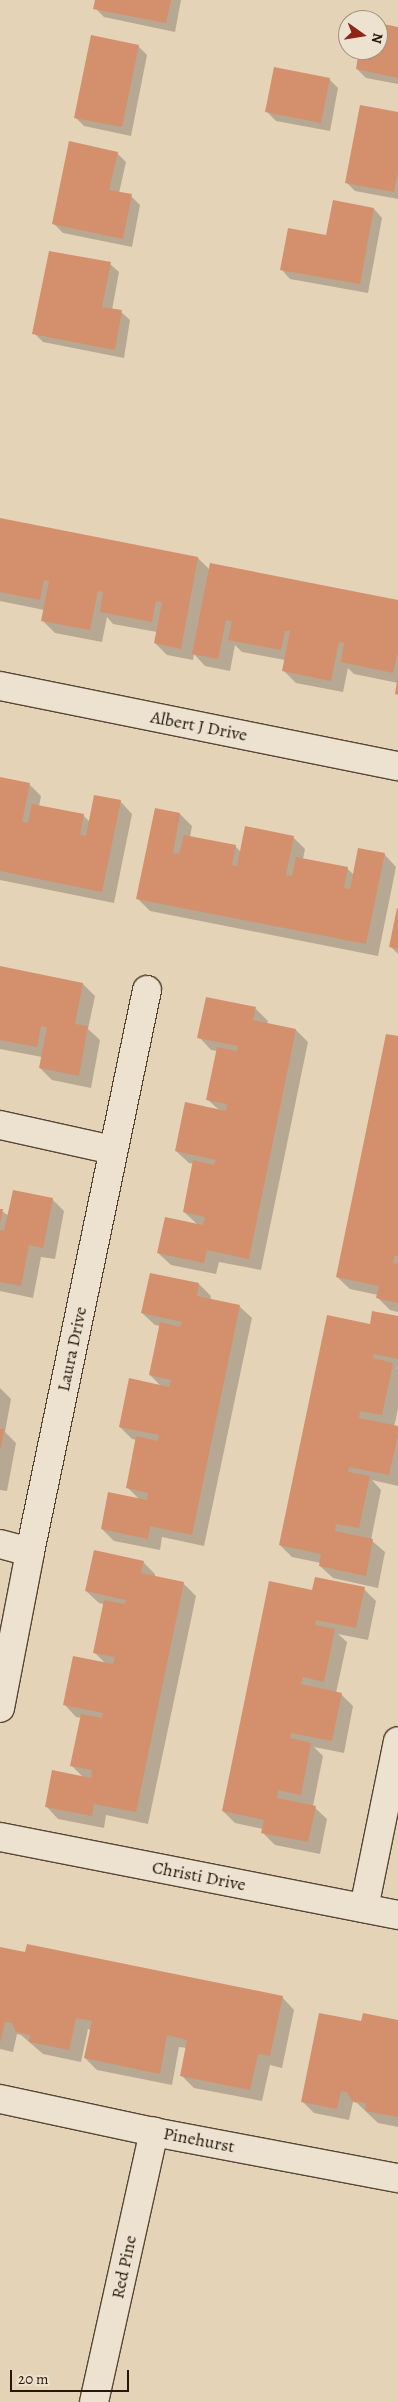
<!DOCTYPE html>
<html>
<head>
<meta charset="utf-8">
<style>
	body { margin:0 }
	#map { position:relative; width:398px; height:2402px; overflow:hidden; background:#e4d3b7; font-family:Alegreya,serif }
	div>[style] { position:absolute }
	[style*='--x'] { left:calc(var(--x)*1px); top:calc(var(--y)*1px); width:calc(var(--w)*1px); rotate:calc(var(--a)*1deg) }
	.shadow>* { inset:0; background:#0003 }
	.building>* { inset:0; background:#d4906d }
	.roads { filter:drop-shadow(1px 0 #564634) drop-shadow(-1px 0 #564634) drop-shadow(0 1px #564634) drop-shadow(0 -1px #564634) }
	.minor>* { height:28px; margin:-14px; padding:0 14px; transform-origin:14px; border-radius:14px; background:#ede2d0 }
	span { translate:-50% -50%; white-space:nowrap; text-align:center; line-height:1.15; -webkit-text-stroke:4px #ede2d0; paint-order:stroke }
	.street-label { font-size:18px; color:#261708 }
	.north { position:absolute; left:338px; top:10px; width:50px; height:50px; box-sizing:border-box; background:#ede2d0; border:1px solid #9d9180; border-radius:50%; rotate:103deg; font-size:14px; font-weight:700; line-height:20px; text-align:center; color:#261708 }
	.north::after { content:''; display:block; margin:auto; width:18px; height:22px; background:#8f2418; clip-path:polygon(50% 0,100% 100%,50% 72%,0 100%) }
	.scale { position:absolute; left:10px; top:2370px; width:119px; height:22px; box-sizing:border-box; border:2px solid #261708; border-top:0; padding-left:6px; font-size:15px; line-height:18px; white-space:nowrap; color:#261708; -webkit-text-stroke:4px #ede2d0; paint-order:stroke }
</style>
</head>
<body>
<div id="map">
	<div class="shadow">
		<div style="clip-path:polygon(96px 0,181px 0,175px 32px,104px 17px,95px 8px)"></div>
		<div style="clip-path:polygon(378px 24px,398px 28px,398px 84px,366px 78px,357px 69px,361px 50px,378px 50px)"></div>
		<div style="clip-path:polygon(138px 46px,147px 55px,131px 136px,84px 126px,75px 117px)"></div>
		<div style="clip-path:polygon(329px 79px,338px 88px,330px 131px,276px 121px,267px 112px)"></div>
		<div style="clip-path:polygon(398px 114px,398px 199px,355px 191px,346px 182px)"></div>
		<div style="clip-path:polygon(117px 153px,126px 162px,119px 193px,131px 196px,140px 205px,132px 247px,63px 233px,54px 224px)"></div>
		<div style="clip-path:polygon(374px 209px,382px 218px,368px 293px,290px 279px,282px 270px,327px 237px)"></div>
		<div style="clip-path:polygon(110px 264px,119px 272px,112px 310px,121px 312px,130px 320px,124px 358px,43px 342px,34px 333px)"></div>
		<div style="clip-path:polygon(0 520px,198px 558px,210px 570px,398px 601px,398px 683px,354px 674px,348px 668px,343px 692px,296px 683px,283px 670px,285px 660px,242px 652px,235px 645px,230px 671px,205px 666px,194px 654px,193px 660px,167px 655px,155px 643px,157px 632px,113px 624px,107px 617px,102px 642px,55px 633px,42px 620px,44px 610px,0 601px)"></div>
		<div style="clip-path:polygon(0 778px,29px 784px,41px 796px,39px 807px,83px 815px,90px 822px,120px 801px,132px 814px,114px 903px,0 880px)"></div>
		<div style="clip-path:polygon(156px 809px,180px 814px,192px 826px,190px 837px,235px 846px,241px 852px,293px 837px,305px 849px,303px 859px,347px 868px,354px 875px,384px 854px,396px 867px,378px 956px,150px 911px,138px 899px)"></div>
		<div style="clip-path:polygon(398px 910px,398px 954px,391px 947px)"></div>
		<div style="clip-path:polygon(0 967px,83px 984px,95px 996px,88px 1029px,100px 1040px,91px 1088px,52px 1080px,40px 1068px,42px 1057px,0 1049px)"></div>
		<div style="clip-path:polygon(256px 1009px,268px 1021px,267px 1024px,296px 1030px,308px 1042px,261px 1270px,219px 1262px,216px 1274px,171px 1265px,158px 1253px,197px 1224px,184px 1212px,194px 1164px,189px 1163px,176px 1151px,219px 1110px,207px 1099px,217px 1051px,211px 1050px,199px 1037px)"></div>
		<div style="clip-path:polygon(398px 1038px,398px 1312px,390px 1310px,378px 1298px,378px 1295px,350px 1289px,337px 1277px)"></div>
		<div style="clip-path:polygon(52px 1199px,64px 1211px,55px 1259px,41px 1257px,33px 1298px,0 1291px,0 1210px,9px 1216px)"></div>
		<div style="clip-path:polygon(199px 1284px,211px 1296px,210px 1300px,239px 1306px,252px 1318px,204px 1546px,162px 1537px,160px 1550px,114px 1541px,102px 1529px,140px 1500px,127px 1487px,137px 1440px,132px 1439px,120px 1427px,162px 1387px,150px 1375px,160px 1326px,155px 1325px,142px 1313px)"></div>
		<div style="clip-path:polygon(398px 1317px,398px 1368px,396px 1367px,398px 1369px,398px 1409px,394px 1427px,398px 1427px,398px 1486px,372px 1480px,381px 1490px,371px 1540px,385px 1552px,378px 1588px,333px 1578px,320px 1566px,321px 1563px,292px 1557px,280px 1545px,371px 1325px)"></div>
		<div style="clip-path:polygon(0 1388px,11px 1399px,5px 1432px,16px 1443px,7px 1491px,0 1490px)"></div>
		<div style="clip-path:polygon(143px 1562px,155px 1574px,155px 1577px,183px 1583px,196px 1596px,148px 1824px,106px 1815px,104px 1828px,58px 1819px,46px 1806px,84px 1778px,71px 1765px,81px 1718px,76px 1717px,64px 1704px,106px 1664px,94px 1652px,104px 1604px,99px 1603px,86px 1591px)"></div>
		<div style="clip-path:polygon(364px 1589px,376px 1601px,368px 1640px,338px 1634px,347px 1642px,336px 1693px,341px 1694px,353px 1706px,344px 1753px,314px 1747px,323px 1756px,313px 1806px,327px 1819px,320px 1854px,275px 1845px,262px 1832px,263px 1829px,235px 1823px,223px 1811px,313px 1591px)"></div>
		<div style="clip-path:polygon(0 1949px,282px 1997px,294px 2010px,282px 2068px,270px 2065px,262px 2101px,194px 2088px,181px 2075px,187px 2048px,179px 2047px,172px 2085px,97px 2070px,85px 2058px,91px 2030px,88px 2029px,81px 2062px,43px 2054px,21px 2035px,17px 2034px,13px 2052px,0 2049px)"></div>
		<div style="clip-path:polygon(398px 2021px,398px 2127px,378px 2123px,357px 2103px,353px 2102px,349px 2120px,314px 2113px,302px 2101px,362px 2023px)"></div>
	</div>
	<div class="building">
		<div style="clip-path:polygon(95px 0,171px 0,166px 23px,93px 9px)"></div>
		<div style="clip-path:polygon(378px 23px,398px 27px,398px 78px,356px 69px,359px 50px,378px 50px)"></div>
		<div style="clip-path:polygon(91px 35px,139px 45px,122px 127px,74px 118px)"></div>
		<div style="clip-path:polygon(274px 67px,330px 78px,321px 123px,265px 112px)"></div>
		<div style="clip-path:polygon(360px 105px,398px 112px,398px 171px,394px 192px,345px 183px)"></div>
		<div style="clip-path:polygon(69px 141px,118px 152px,109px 190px,132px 194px,123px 239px,52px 224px)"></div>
		<div style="clip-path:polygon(333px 200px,374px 208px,360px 284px,280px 270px,288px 228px,326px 235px)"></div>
		<div style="clip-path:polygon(49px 251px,111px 262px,102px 307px,122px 310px,115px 350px,32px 334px)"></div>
		<div style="clip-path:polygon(0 518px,198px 557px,181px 649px,154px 643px,162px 602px,156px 601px,152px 622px,100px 612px,103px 592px,98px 591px,90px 630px,41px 621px,49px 581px,44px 580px,40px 600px,0 592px)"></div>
		<div style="clip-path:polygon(210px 563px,398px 600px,398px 652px,393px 673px,341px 662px,344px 643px,339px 642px,331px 681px,282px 671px,290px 631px,285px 631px,281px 650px,228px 640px,232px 621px,226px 620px,218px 659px,192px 654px)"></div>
		<div style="clip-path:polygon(397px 681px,398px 681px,398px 695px,395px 694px)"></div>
		<div style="clip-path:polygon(0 777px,30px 783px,22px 822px,28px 823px,32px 804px,84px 814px,80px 835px,86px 836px,94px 795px,121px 800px,102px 892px,0 871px)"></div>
		<div style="clip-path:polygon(155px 808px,180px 813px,173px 853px,179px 854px,184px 835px,236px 845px,232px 865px,237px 866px,245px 826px,294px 836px,286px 875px,292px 876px,296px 857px,348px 867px,344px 888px,350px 889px,358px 848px,385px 853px,366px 944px,136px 899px)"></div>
		<div style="clip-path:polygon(397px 908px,398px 909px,398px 949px,389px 947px)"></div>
		<div style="clip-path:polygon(0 966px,83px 983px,75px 1024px,88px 1026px,79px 1076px,39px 1068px,47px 1027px,41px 1026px,37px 1047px,0 1040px)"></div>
		<div style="clip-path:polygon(206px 997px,256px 1007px,253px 1020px,296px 1029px,249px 1259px,207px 1250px,204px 1263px,157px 1253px,165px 1217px,203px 1225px,205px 1217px,183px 1212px,193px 1160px,214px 1165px,216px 1160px,175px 1151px,185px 1102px,226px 1111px,227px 1104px,206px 1100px,217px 1047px,237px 1051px,238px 1046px,197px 1038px)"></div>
		<div style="clip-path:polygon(386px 1034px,398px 1036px,398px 1256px,394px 1256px,393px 1263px,398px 1264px,398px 1303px,376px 1298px,379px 1286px,336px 1277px)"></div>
		<div style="clip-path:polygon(13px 1190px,53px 1198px,43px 1248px,29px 1245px,21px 1286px,0 1282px,0 1230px,4px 1231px)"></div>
		<div style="clip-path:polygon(0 1209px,3px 1209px,1px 1222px,0 1222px)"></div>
		<div style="clip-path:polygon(150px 1273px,199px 1283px,197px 1296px,240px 1305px,192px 1535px,150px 1526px,148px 1539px,101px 1529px,108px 1492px,147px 1500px,148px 1493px,126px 1488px,136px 1436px,158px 1441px,159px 1435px,119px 1427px,129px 1378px,169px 1387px,171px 1380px,149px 1375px,160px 1322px,180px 1327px,182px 1322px,141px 1313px)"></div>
		<div style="clip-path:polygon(372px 1311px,398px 1316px,398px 1359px,374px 1354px,373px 1358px,393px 1363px,382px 1415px,360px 1411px,359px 1418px,398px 1426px,398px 1435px,389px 1475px,349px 1467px,348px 1472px,370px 1476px,359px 1528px,336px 1524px,335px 1531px,373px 1539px,366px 1576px,319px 1566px,321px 1554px,279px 1545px,327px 1315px,370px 1324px)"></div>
		<div style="clip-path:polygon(0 1429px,4px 1429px,1px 1448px,0 1448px)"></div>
		<div style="clip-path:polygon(94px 1550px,144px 1561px,141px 1573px,184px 1582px,136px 1812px,94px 1804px,92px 1816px,45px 1807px,52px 1770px,91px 1778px,92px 1770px,70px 1766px,81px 1714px,102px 1718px,103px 1713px,63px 1705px,73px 1656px,113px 1664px,115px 1657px,93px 1653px,104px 1600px,124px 1604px,126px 1600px,85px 1591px)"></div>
		<div style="clip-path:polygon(315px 1577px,365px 1587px,356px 1628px,316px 1620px,315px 1625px,335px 1629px,324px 1682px,303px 1677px,301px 1684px,342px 1693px,332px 1741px,291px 1733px,290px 1738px,311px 1743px,301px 1795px,278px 1790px,277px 1798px,316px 1806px,308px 1842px,261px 1833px,264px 1820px,222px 1811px,269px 1581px,312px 1590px)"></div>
		<div style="clip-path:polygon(27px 1944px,283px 1996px,270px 2056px,258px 2054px,250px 2090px,180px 2076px,187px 2040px,167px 2035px,160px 2074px,84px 2058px,92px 2021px,76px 2018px,69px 2050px,29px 2042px,30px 2035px,16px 2032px,12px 2023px,5px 2022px,0 2043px,0 1947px,25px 1952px)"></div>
		<div style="clip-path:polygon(319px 2013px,361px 2021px,363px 2013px,398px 2020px,398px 2117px,365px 2111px,366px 2103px,352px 2101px,347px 2092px,341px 2091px,337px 2109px,301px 2102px)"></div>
	</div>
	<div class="roads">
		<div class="minor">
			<div style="--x:0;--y:686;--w:406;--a:11.4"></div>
			<div style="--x:0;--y:1125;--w:116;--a:12.5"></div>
			<div style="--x:0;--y:1544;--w:31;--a:15"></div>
			<div style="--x:0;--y:1708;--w:159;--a:-79.1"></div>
			<div style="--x:30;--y:1552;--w:574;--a:-78.24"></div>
			<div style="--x:0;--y:1837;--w:406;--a:11.1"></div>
			<div style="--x:364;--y:1908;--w:170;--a:-78.5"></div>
			<div style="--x:0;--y:2099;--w:157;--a:12.1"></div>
			<div style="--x:154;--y:2132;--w:248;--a:10.7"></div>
			<div style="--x:94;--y:2402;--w:277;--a:-77.5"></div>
		</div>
	</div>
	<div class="street-label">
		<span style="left:199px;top:726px;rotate:11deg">Albert J Drive</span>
		<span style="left:72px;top:1349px;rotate:-78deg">Laura Drive</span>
		<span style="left:199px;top:1876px;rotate:11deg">Christi Drive</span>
		<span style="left:199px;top:2140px;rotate:11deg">Pinehurst</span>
		<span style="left:124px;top:2267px;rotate:-78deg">Red Pine</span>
	</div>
	<div class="north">N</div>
	<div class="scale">20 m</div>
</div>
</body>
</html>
